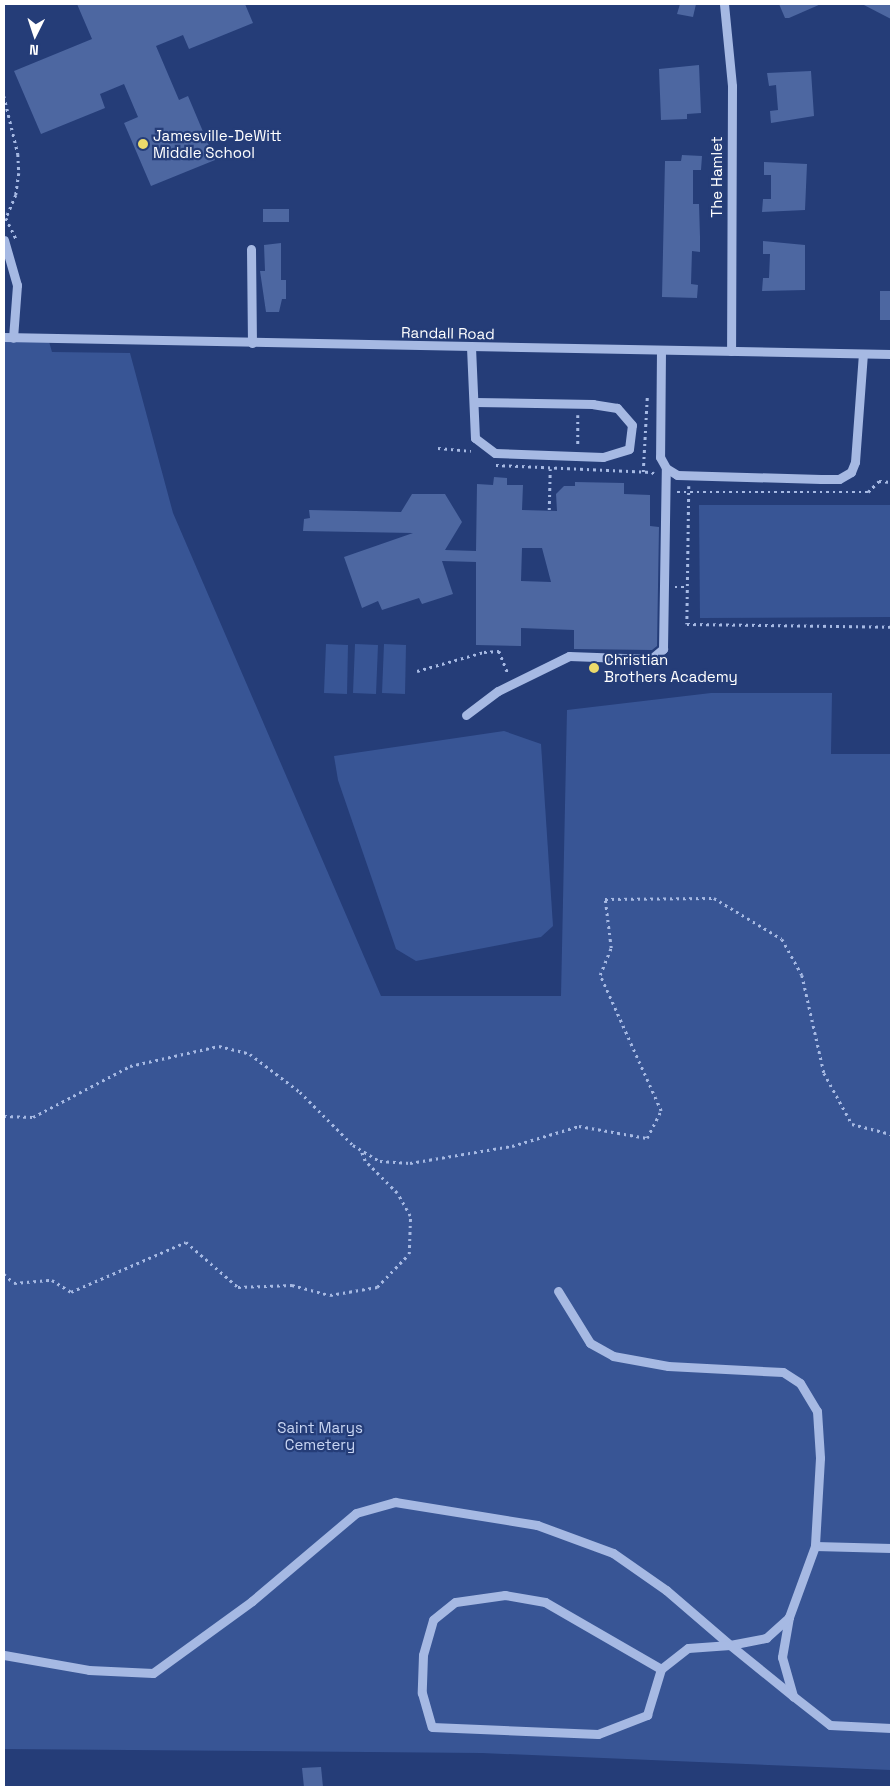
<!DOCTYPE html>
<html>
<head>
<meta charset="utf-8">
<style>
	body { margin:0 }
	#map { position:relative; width:895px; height:1791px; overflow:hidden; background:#253d78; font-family:"Space Grotesk",sans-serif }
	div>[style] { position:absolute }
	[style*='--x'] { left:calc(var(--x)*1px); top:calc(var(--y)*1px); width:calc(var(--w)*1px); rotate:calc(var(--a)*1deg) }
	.green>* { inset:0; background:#385595 }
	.building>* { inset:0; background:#4d67a1 }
	.path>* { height:2.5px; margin-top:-1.25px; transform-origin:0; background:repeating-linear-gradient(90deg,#a6b9e3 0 2.5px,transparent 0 6.5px) }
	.minor>* { height:9px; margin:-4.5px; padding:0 4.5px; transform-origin:4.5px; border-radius:4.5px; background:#a6b9e3 }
	.dots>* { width:14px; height:14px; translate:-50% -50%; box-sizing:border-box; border:2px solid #253d78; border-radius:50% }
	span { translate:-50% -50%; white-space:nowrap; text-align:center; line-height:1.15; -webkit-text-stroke:4.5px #253d78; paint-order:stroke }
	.poi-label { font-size:15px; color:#fff }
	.left { translate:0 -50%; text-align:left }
	.street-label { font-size:15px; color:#fff }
	.park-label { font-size:15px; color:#c9d6f3 }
	.frame { position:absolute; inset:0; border:5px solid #fff; pointer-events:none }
	.north { position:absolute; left:10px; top:10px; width:50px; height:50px; -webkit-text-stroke:4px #253d78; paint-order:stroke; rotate:184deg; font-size:14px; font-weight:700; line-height:20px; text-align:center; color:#fff }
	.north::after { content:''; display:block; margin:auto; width:18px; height:22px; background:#fff; clip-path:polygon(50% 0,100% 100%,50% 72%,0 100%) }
</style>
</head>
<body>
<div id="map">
	<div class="green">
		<div style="clip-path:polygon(4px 337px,48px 338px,52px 352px,130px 353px,173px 513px,381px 996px,561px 996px,567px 710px,711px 693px,832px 693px,831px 754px,891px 754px,891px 1770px,482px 1753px,4px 1749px)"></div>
		<div style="clip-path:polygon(699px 505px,891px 505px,891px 617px,700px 618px)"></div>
		<div style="clip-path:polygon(326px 644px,348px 645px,347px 694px,324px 693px)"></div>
		<div style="clip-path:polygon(355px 644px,378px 645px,376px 694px,353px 693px)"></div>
		<div style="clip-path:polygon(384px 644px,406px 645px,405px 694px,382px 693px)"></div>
		<div style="clip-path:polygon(504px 731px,541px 744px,553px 926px,541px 937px,416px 961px,396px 949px,338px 780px,334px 756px)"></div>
	</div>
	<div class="building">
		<div style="clip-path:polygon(77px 4px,245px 4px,253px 23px,189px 49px,183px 35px,156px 46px,179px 100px,188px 96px,215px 160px,151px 186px,124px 123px,138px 117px,124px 84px,100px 94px,105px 108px,41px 134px,14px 71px,92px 39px)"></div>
		<div style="clip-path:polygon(680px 4px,696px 4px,693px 17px,677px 14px)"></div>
		<div style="clip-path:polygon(779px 4px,821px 4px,789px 18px,785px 18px)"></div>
		<div style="clip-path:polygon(862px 4px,891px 4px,891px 19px)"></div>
		<div style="clip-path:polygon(699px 65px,701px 113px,687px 114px,687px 119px,661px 120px,659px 69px)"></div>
		<div style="clip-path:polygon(811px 71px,814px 116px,771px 123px,770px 111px,778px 110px,776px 85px,769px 86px,767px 73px)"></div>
		<div style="clip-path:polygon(682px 155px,702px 156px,701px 170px,693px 170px,693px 204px,699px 204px,700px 237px,700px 252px,692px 251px,691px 284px,698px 285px,697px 298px,662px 297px,665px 161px,681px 161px)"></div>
		<div style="clip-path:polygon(764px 162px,807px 164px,805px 210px,762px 212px,763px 199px,771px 199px,771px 175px,764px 175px)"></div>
		<div style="clip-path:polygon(263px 209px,289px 209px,289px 222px,263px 222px)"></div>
		<div style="clip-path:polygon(763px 241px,805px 245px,805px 290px,762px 291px,763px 278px,769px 278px,770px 254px,763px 254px)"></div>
		<div style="clip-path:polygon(281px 243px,281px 280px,286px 280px,286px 299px,282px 299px,279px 312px,266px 312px,260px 271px,265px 271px,264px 245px)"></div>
		<div style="clip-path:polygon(880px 291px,891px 291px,891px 320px,880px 320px)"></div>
		<div style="clip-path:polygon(evenodd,494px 477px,507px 478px,507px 485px,523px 485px,522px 510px,557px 511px,556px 494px,564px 486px,575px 486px,575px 482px,624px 483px,624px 494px,650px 495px,650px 526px,659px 527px,657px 646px,652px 650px,574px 649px,574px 630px,521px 628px,521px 646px,476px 645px,476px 562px,442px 561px,453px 594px,422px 604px,419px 598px,382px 610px,378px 601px,362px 608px,344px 557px,413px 533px,303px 531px,304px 519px,310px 518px,309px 510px,401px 512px,412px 494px,445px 494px,462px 522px,445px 550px,476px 551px,477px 484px,493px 485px,494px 477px,522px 548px,542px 548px,551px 582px,521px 581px,522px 548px)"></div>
		<div style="clip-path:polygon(321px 1767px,323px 1787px,304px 1787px,302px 1768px)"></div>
	</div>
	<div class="path">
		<div style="--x:4;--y:96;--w:60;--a:76.4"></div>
		<div style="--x:18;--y:154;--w:19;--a:87"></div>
		<div style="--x:19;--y:173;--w:22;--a:98"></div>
		<div style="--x:16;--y:195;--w:25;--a:113"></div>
		<div style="--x:6;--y:218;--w:25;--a:64"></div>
		<div style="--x:578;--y:415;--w:30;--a:90"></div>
		<div style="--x:438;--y:448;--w:33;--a:5"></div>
		<div style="--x:496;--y:465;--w:156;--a:2.6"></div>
		<div style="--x:652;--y:472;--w:5;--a:37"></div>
		<div style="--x:643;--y:472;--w:75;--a:-86.9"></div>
		<div style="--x:689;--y:486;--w:138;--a:90.8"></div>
		<div style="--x:687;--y:624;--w:204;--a:0.8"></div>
		<div style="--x:677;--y:492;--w:191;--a:0"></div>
		<div style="--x:868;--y:492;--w:16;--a:-45"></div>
		<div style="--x:879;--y:481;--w:12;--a:5"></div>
		<div style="--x:549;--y:510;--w:41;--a:-88.6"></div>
		<div style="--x:675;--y:587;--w:12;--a:0"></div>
		<div style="--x:417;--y:671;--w:70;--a:-15.8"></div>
		<div style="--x:484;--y:652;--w:15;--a:-4"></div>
		<div style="--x:499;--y:651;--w:24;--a:68"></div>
		<div style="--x:4;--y:1116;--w:29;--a:2"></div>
		<div style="--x:33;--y:1117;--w:110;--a:-27.7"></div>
		<div style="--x:130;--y:1066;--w:91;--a:-12.7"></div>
		<div style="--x:219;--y:1046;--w:32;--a:14"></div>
		<div style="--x:250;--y:1054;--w:63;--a:37.2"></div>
		<div style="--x:300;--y:1092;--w:75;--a:45"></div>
		<div style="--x:353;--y:1145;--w:31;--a:31"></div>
		<div style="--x:380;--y:1161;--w:30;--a:4"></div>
		<div style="--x:410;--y:1163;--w:103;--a:-9.5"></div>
		<div style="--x:512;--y:1146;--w:70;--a:-16.6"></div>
		<div style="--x:579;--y:1126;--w:69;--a:10"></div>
		<div style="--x:647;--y:1138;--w:30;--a:-63"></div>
		<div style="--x:661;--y:1111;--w:149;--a:-114.2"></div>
		<div style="--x:600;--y:975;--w:29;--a:-68"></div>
		<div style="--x:611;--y:948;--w:49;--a:-97"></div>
		<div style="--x:605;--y:899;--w:109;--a:-0.5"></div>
		<div style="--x:714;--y:898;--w:79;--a:31.1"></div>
		<div style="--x:782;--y:939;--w:41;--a:60.9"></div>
		<div style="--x:802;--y:975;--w:100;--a:77.3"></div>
		<div style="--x:824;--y:1073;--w:58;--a:61.2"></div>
		<div style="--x:852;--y:1124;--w:40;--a:14.4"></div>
		<div style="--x:4;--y:1274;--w:13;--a:42"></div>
		<div style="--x:14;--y:1283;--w:38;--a:-5"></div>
		<div style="--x:52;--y:1280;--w:22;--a:32"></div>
		<div style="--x:71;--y:1292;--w:125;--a:-23.5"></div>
		<div style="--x:186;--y:1242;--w:69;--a:40.9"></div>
		<div style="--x:238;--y:1287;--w:54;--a:-2.1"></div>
		<div style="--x:292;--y:1285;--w:39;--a:15"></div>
		<div style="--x:330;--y:1295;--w:48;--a:-9.7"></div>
		<div style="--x:377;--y:1287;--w:46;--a:-45.9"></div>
		<div style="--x:409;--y:1254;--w:38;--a:-88"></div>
		<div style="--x:410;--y:1216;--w:26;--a:-119"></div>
		<div style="--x:397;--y:1193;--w:45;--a:-135"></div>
		<div style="--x:365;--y:1161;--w:11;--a:-112"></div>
	</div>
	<div class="minor">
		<div style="--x:724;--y:4;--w:82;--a:84.4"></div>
		<div style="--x:732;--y:86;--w:265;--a:90.2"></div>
		<div style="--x:4;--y:240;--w:47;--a:73.9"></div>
		<div style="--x:17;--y:285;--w:53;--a:94.3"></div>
		<div style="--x:251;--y:249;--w:94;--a:89.4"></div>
		<div style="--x:4;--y:337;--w:887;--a:1.1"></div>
		<div style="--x:471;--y:347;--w:91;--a:87.5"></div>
		<div style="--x:475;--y:438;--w:25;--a:37"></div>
		<div style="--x:495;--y:453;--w:108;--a:2.1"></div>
		<div style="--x:603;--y:457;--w:27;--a:-17"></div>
		<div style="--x:629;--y:449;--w:24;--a:-83"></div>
		<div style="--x:632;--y:425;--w:23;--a:-131"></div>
		<div style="--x:617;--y:408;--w:24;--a:-171"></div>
		<div style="--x:593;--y:404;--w:119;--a:-179"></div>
		<div style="--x:661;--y:350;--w:107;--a:90.5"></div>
		<div style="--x:660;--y:457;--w:13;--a:61"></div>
		<div style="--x:666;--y:468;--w:13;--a:32"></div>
		<div style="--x:677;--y:475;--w:144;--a:1.6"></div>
		<div style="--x:821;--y:479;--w:18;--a:0"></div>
		<div style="--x:839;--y:479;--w:14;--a:-30"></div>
		<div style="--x:851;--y:472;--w:11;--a:-68"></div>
		<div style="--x:855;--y:462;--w:108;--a:-85.8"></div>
		<div style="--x:466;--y:715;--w:40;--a:-37"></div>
		<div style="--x:498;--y:691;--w:79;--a:-26.2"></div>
		<div style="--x:569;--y:656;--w:82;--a:2.1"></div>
		<div style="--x:651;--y:659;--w:16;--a:-40"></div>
		<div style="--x:663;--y:649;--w:181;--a:-89.1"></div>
		<div style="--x:558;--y:1291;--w:61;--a:58.4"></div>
		<div style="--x:590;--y:1343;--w:26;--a:29"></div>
		<div style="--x:613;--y:1356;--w:56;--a:10.3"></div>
		<div style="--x:668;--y:1366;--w:115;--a:3"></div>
		<div style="--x:783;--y:1372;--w:20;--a:33"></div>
		<div style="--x:800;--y:1383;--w:33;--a:59"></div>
		<div style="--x:817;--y:1411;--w:47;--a:86.3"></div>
		<div style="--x:820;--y:1458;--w:88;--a:93.3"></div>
		<div style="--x:891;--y:1548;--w:76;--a:-178.5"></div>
		<div style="--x:815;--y:1546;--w:76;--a:110.1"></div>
		<div style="--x:789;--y:1617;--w:41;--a:99.9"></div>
		<div style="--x:782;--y:1657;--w:41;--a:74.2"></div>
		<div style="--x:793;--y:1696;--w:47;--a:38.1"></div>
		<div style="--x:830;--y:1725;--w:61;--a:2.8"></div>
		<div style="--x:4;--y:1655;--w:86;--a:10"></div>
		<div style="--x:89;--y:1670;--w:64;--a:2.7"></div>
		<div style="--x:153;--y:1673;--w:122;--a:-36"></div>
		<div style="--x:252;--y:1601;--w:136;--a:-40.2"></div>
		<div style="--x:356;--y:1513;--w:41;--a:-15.8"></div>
		<div style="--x:395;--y:1502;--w:144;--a:9.2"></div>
		<div style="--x:537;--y:1525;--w:81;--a:20.2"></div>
		<div style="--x:613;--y:1553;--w:65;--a:34.9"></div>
		<div style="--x:666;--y:1590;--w:84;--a:40.7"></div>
		<div style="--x:730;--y:1645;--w:37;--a:-11"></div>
		<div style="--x:766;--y:1638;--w:31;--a:-42"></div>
		<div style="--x:661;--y:1669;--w:134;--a:-150"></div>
		<div style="--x:545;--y:1602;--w:41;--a:-170.1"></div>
		<div style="--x:505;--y:1595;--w:50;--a:172"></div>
		<div style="--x:455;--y:1602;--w:28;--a:141"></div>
		<div style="--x:433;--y:1620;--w:36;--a:106"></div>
		<div style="--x:423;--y:1655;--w:38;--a:92"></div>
		<div style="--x:422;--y:1693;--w:35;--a:74"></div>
		<div style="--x:432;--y:1727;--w:166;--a:2.4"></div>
		<div style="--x:598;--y:1734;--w:53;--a:-21.2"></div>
		<div style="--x:647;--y:1715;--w:48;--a:-73.1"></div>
		<div style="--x:661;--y:1669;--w:34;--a:-38"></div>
		<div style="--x:688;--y:1648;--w:42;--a:-4.1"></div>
		<div style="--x:730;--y:1645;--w:81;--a:39"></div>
	</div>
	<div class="dots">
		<div style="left:143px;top:144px;background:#ecda6b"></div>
		<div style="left:594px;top:668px;background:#ecda6b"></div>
	</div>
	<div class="poi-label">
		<span class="left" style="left:153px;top:144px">Jamesville-DeWitt<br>Middle School</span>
		<span class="left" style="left:604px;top:668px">Christian<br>Brothers Academy</span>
	</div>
	<div class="street-label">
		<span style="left:717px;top:177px;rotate:-90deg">The Hamlet</span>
		<span style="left:448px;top:333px;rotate:1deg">Randall Road</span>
	</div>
	<div class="park-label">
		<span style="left:320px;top:1436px">Saint Marys<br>Cemetery</span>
	</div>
	<div class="frame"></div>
	<div class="north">N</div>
</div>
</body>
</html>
